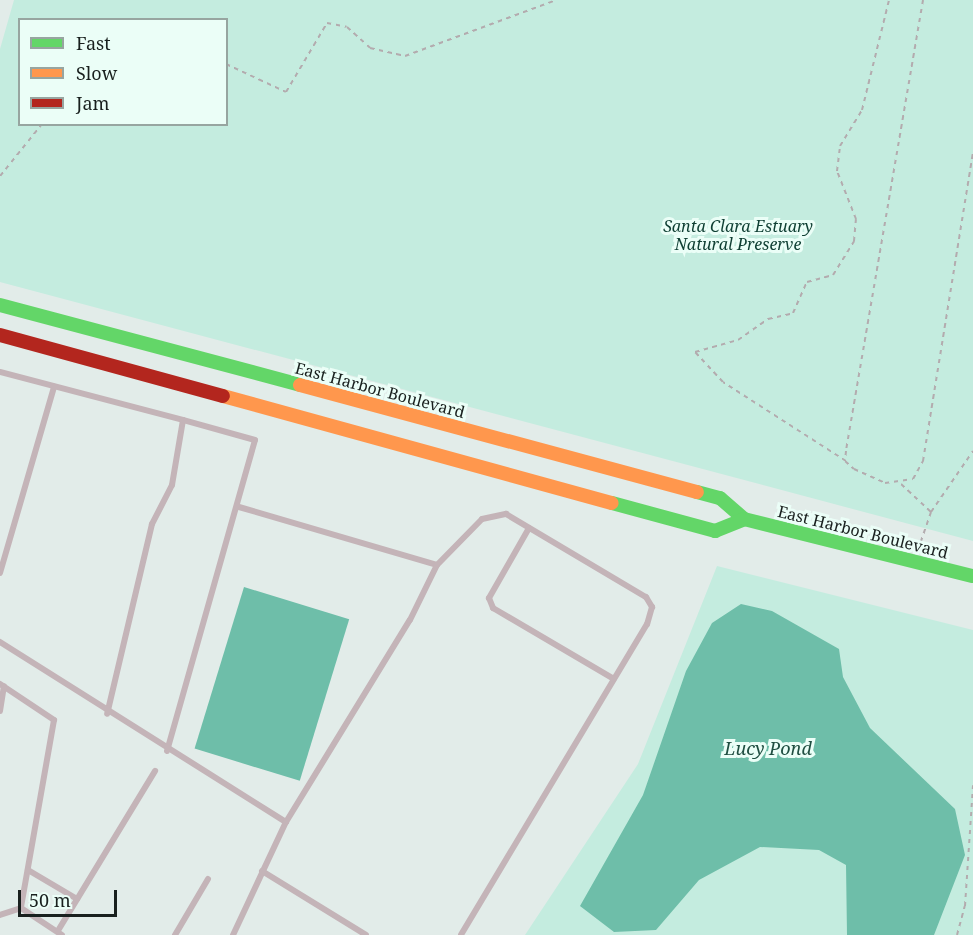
<!DOCTYPE html>
<html>
<head>
<meta charset="utf-8">
<style>
	body { margin:0 }
	#map { position:relative; width:973px; height:935px; overflow:hidden; background:#e2ece9; font-family:"Noto Serif",serif }
	div>[style] { position:absolute }
	.green>* { inset:0; background:#c4ecdf }
	.water>* { inset:0; background:#6ebea9; transform-origin:0 0 }
	.path>* { height:2px; margin-top:-1px; transform-origin:0; background:repeating-linear-gradient(90deg,#b3abae 0 4.5px,transparent 0 9px) }
	.lane>* { height:6px; margin:-3px; padding:0 3px; transform-origin:3px; border-radius:3px; background:#c4b4b8 }
	.fast>* { height:14px; margin:-7px; padding:0 7px; transform-origin:7px; border-radius:7px; background:#63d668 }
	.slow>* { height:14px; margin:-7px; padding:0 7px; transform-origin:7px; border-radius:7px; background:#ff974d }
	.jam>* { height:14px; margin:-7px; padding:0 7px; transform-origin:7px; border-radius:7px; background:#b3261e }
	span { translate:-50% -50%; white-space:nowrap; text-align:center; line-height:1.15; -webkit-text-stroke:6px #ebfef7; paint-order:stroke }
	.park-label { font-size:16px; color:#0f3f33; font-style:italic }
	.street-label { font-size:16px; color:#19201e }
	.water-label { font-size:18px; color:#1f4e41; font-style:italic }
	.legend { position:absolute; left:18px; top:18px; width:210px; height:108px; box-sizing:border-box; background:#ebfef7; border:2px solid #97a5a0; margin:0; padding:8px 10px; list-style:none; font-size:18px; color:#19201e }
	.legend li { display:flex; align-items:center; gap:12px; height:30px }
	.legend b { width:30px; border:2px solid #97a5a0 }
	.scale { position:absolute; left:18px; top:890px; width:99px; height:27px; box-sizing:border-box; border:3px solid #19201e; border-top:0; padding-left:8px; font-size:18px; line-height:21px; white-space:nowrap; color:#19201e; -webkit-text-stroke:4px #ebfef7; paint-order:stroke }
</style>
</head>
<body>
<div id="map">
	<div class="green">
		<div style="clip-path:polygon(evenodd,14px 0,973px 0,973px 541px,0 282px,0 49px,14px 0,20px 20px,226px 20px,226px 124px,20px 124px,20px 20px)"></div>
		<div style="clip-path:polygon(717px 566px,973px 630px,973px 935px,525px 935px,638px 764px)"></div>
	</div>
	<div class="water">
		<div style="left:244px;top:587px;width:110px;height:169px;rotate:17deg"></div>
		<div style="clip-path:polygon(741px 604px,772px 611px,839px 649px,843px 677px,870px 728px,955px 809px,965px 855px,934px 935px,847px 935px,846px 865px,819px 850px,760px 847px,699px 880px,656px 930px,614px 932px,580px 906px,643px 795px,686px 671px,712px 623px)"></div>
	</div>
	<div class="path">
		<div style="left:923px;top:0;width:458px;rotate:99.7deg"></div>
		<div style="left:846px;top:451px;width:10px;rotate:96deg"></div>
		<div style="left:845px;top:461px;width:12px;rotate:42deg"></div>
		<div style="left:854px;top:469px;width:34px;rotate:24deg"></div>
		<div style="left:885px;top:483px;width:28px;rotate:-8deg"></div>
		<div style="left:913px;top:479px;width:21px;rotate:-61deg"></div>
		<div style="left:923px;top:461px;width:313px;rotate:-80.8deg"></div>
		<div style="left:226px;top:64px;width:66px;rotate:25deg"></div>
		<div style="left:286px;top:92px;width:80px;rotate:-59.3deg"></div>
		<div style="left:327px;top:23px;width:20px;rotate:11deg"></div>
		<div style="left:347px;top:27px;width:31px;rotate:42deg"></div>
		<div style="left:370px;top:48px;width:36px;rotate:13deg"></div>
		<div style="left:405px;top:56px;width:161px;rotate:-20.3deg"></div>
		<div style="left:0;top:176px;width:67px;rotate:-51.1deg"></div>
		<div style="left:846px;top:461px;width:146px;rotate:-147.3deg"></div>
		<div style="left:723px;top:382px;width:41px;rotate:-133deg"></div>
		<div style="left:695px;top:352px;width:45px;rotate:-15.6deg"></div>
		<div style="left:738px;top:340px;width:37px;rotate:-35deg"></div>
		<div style="left:768px;top:319px;width:26px;rotate:-13deg"></div>
		<div style="left:793px;top:313px;width:34px;rotate:-66deg"></div>
		<div style="left:807px;top:282px;width:27px;rotate:-15deg"></div>
		<div style="left:833px;top:275px;width:40px;rotate:-58deg"></div>
		<div style="left:854px;top:241px;width:22px;rotate:-85deg"></div>
		<div style="left:856px;top:219px;width:52px;rotate:-111.6deg"></div>
		<div style="left:837px;top:171px;width:25px;rotate:-83deg"></div>
		<div style="left:840px;top:146px;width:42px;rotate:-58.6deg"></div>
		<div style="left:862px;top:110px;width:113px;rotate:-76.2deg"></div>
		<div style="left:901px;top:484px;width:41px;rotate:43deg"></div>
		<div style="left:931px;top:512px;width:39px;rotate:109deg"></div>
		<div style="left:931px;top:512px;width:74px;rotate:-55.5deg"></div>
		<div style="left:957px;top:935px;width:30px;rotate:-75deg"></div>
		<div style="left:965px;top:906px;width:121px;rotate:-86.2deg"></div>
	</div>
	<div class="lane">
		<div style="left:0;top:372px;width:189px;rotate:14.7deg"></div>
		<div style="left:183px;top:420px;width:66px;rotate:99.6deg"></div>
		<div style="left:172px;top:485px;width:44px;rotate:117.1deg"></div>
		<div style="left:152px;top:524px;width:195px;rotate:103.3deg"></div>
		<div style="left:239px;top:507px;width:206px;rotate:16.3deg"></div>
		<div style="left:437px;top:565px;width:64px;rotate:-45.6deg"></div>
		<div style="left:482px;top:519px;width:25px;rotate:-12deg"></div>
		<div style="left:506px;top:514px;width:163px;rotate:30.7deg"></div>
		<div style="left:646px;top:597px;width:12px;rotate:59deg"></div>
		<div style="left:652px;top:607px;width:18px;rotate:106deg"></div>
		<div style="left:647px;top:624px;width:362px;rotate:120.9deg"></div>
		<div style="left:529px;top:528px;width:81px;rotate:119.7deg"></div>
		<div style="left:489px;top:598px;width:11px;rotate:68deg"></div>
		<div style="left:493px;top:608px;width:140px;rotate:30.4deg"></div>
		<div style="left:0;top:573px;width:194px;rotate:-73.8deg"></div>
		<div style="left:0;top:642px;width:338px;rotate:32.2deg"></div>
		<div style="left:0;top:684px;width:65px;rotate:33.7deg"></div>
		<div style="left:54px;top:720px;width:191px;rotate:100deg"></div>
		<div style="left:0;top:711px;width:25px;rotate:-81deg"></div>
		<div style="left:167px;top:751px;width:323px;rotate:-74.2deg"></div>
		<div style="left:255px;top:440px;width:75px;rotate:-164.5deg"></div>
		<div style="left:28px;top:870px;width:57px;rotate:30.6deg"></div>
		<div style="left:262px;top:871px;width:122px;rotate:31.6deg"></div>
		<div style="left:0;top:915px;width:22px;rotate:-18deg"></div>
		<div style="left:21px;top:908px;width:49px;rotate:33.4deg"></div>
		<div style="left:59px;top:929px;width:185px;rotate:-58.7deg"></div>
		<div style="left:175px;top:935px;width:65px;rotate:-59.5deg"></div>
		<div style="left:233px;top:935px;width:125px;rotate:-64.9deg"></div>
		<div style="left:286px;top:822px;width:237px;rotate:-58.5deg"></div>
		<div style="left:410px;top:620px;width:61px;rotate:-63.9deg"></div>
	</div>
	<div class="fast">
		<div style="left:0;top:305px;width:310px;rotate:14.9deg"></div>
		<div style="left:697px;top:492px;width:24px;rotate:15deg"></div>
		<div style="left:720px;top:498px;width:32px;rotate:41deg"></div>
		<div style="left:744px;top:519px;width:236px;rotate:14deg"></div>
		<div style="left:612px;top:503px;width:107px;rotate:15.2deg"></div>
		<div style="left:715px;top:531px;width:31px;rotate:-22deg"></div>
	</div>
	<div class="slow">
		<div style="left:300px;top:385px;width:411px;rotate:15.1deg"></div>
		<div style="left:223px;top:396px;width:403px;rotate:15.4deg"></div>
	</div>
	<div class="jam">
		<div style="left:0;top:335px;width:231px;rotate:15.3deg"></div>
	</div>
	<div class="park-label">
		<span style="left:738px;top:235px">Santa Clara Estuary<br>Natural Preserve</span>
	</div>
	<div class="street-label">
		<span style="left:380px;top:390px;rotate:15deg">East Harbor Boulevard</span>
		<span style="left:863px;top:532px;rotate:14deg">East Harbor Boulevard</span>
	</div>
	<div class="water-label">
		<span style="left:768px;top:748px">Lucy Pond</span>
	</div>
	<ul class="legend">
	<li><b style="height:8px;background:#63d668"></b>Fast</li>
	<li><b style="height:8px;background:#ff974d"></b>Slow</li>
	<li><b style="height:8px;background:#b3261e"></b>Jam</li>
	</ul>
	<div class="scale">50 m</div>
</div>
</body>
</html>
